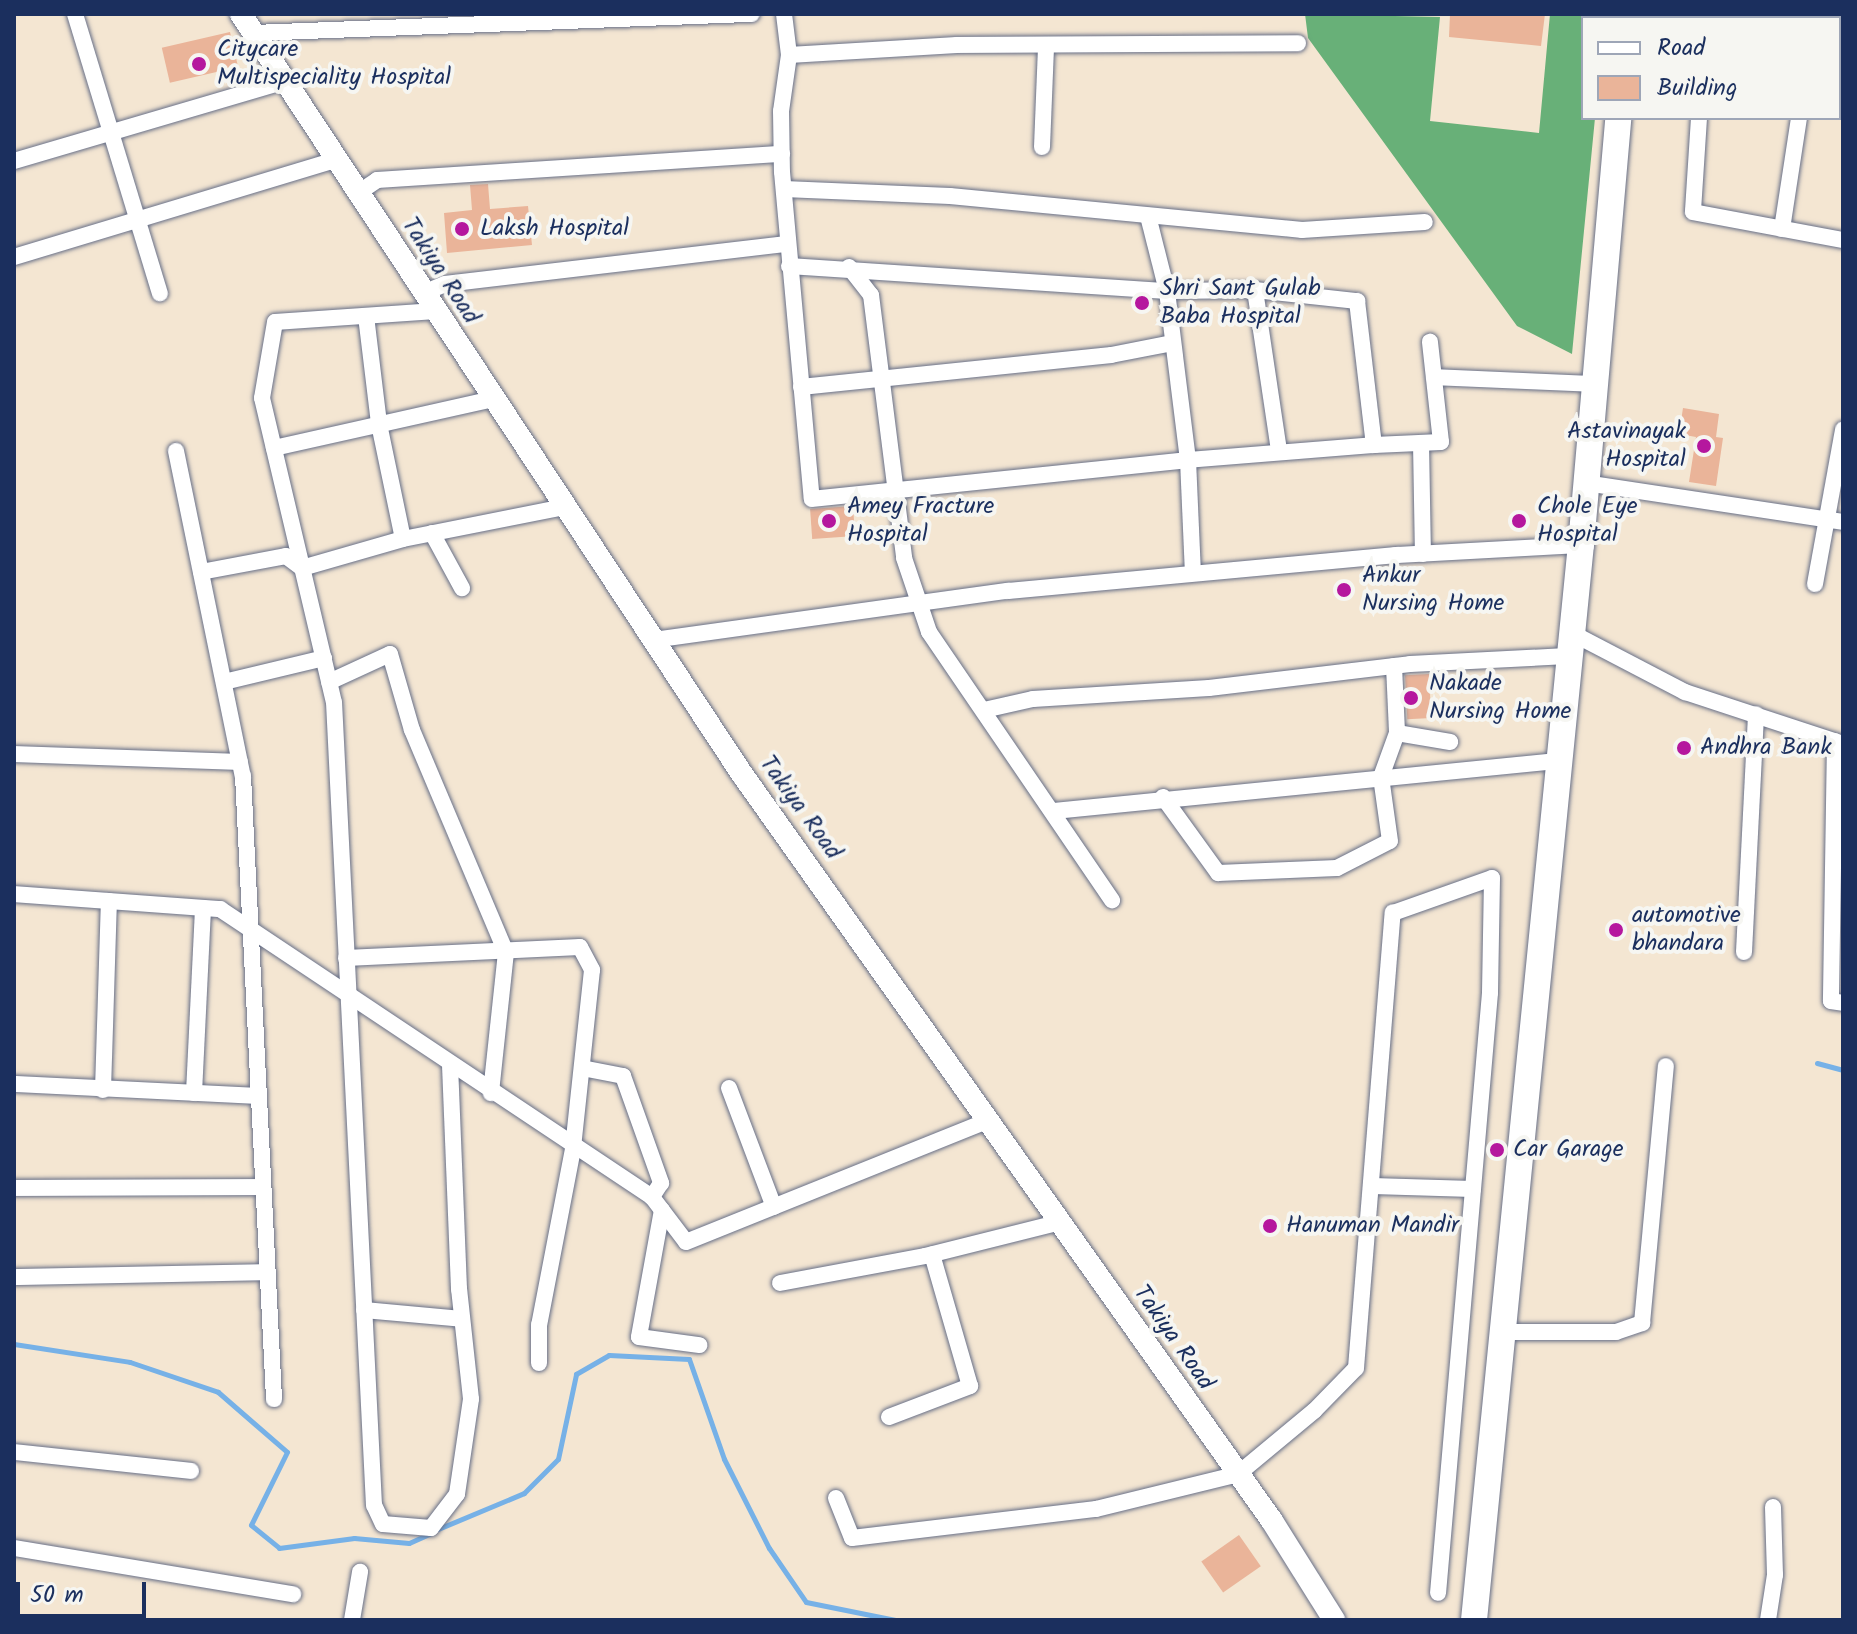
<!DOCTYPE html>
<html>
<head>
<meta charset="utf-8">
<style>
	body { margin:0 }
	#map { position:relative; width:1857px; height:1634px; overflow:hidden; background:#f4e6d2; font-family:Kalam,sans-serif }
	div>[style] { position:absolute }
	.forest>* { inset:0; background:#68b078 }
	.stream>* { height:5px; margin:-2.5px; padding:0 2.5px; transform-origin:2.5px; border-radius:2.5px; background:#76b1e7 }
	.building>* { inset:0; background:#eab499; transform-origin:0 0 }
	.roads { filter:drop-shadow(0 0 2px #676f87) drop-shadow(0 0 2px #676f87) }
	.minor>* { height:16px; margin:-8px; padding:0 8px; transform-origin:8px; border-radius:8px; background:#fff }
	.secondary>* { height:22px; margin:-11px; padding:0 11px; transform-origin:11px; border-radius:11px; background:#fff }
	.trunk>* { height:26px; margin:-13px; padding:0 13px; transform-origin:13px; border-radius:13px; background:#fff }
	.dots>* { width:22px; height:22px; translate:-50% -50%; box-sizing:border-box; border:4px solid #f6f6f2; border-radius:50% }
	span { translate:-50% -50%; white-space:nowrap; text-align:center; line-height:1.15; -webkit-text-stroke:8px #f6f6f2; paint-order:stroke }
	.poi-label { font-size:24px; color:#1b2f5e }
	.left { translate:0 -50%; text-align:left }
	.right { translate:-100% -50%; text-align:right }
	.street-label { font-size:24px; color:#1b2f5e }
	.frame { position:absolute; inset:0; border:16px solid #1b2f5e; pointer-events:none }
	.legend { position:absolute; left:1581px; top:16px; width:260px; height:104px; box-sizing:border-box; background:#f6f6f2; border:2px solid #9ea6b7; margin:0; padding:10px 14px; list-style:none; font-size:24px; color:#1b2f5e }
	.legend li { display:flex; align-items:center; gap:16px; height:40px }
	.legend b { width:40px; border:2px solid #9ea6b7 }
	.scale { position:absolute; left:16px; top:1582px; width:130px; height:36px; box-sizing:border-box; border:4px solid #1b2f5e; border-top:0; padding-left:10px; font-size:24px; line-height:28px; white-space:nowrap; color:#1b2f5e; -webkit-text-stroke:6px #f6f6f2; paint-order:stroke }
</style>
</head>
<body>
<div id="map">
	<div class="forest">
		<div style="clip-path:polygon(1305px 14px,1440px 17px,1430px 121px,1539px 133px,1550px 14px,1605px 14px,1583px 18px,1583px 118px,1595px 118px,1572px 354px,1517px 326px,1308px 38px)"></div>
	</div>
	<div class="stream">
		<div style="left:1817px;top:1063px;width:27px;rotate:15deg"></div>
		<div style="left:14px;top:1344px;width:117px;rotate:8.8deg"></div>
		<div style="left:130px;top:1362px;width:93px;rotate:18.8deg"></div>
		<div style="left:218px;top:1392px;width:91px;rotate:41deg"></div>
		<div style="left:287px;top:1452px;width:81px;rotate:116.3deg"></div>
		<div style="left:251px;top:1525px;width:36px;rotate:39deg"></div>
		<div style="left:279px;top:1548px;width:76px;rotate:-7.6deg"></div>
		<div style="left:354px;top:1538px;width:55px;rotate:5.2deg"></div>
		<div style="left:409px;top:1543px;width:22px;rotate:-24deg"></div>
		<div style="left:438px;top:1529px;width:93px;rotate:-22.7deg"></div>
		<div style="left:524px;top:1493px;width:48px;rotate:-45deg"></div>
		<div style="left:558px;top:1459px;width:87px;rotate:-78deg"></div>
		<div style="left:576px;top:1374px;width:38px;rotate:-30deg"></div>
		<div style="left:609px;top:1355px;width:80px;rotate:2.9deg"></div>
		<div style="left:689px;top:1359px;width:106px;rotate:70.7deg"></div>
		<div style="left:724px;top:1459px;width:100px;rotate:63.2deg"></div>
		<div style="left:769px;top:1548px;width:65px;rotate:55.6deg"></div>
		<div style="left:806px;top:1602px;width:91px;rotate:11.4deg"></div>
	</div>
	<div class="building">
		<div style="clip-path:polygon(1450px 14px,1545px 14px,1541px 46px,1449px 37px)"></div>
		<div style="left:230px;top:32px;width:36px;height:70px;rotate:77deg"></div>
		<div style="clip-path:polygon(488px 184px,490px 209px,528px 206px,532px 245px,447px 253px,444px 213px,472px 210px,470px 185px)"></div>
		<div style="clip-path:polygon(1683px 408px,1719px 414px,1716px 437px,1723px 438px,1716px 486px,1689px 482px,1696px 437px,1679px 434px)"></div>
		<div style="left:853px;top:506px;width:30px;height:43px;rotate:86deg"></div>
		<div style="left:1429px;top:674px;width:44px;height:24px;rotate:87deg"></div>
		<div style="left:1239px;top:1535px;width:38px;height:46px;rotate:55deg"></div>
	</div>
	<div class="roads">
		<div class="minor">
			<div style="left:75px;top:14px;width:292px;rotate:73.1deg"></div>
			<div style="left:784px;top:14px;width:41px;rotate:83deg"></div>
			<div style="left:789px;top:55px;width:168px;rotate:-3.4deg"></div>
			<div style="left:957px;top:45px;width:341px;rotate:-0.3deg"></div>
			<div style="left:1706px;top:18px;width:4px;rotate:-90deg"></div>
			<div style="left:253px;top:33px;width:499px;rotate:-2.2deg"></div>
			<div style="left:789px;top:55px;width:57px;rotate:98.1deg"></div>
			<div style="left:781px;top:111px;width:61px;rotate:89.1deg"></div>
			<div style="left:782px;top:172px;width:328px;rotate:84.8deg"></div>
			<div style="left:812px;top:499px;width:378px;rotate:-5.9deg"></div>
			<div style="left:1188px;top:460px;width:170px;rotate:-97.1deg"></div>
			<div style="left:1167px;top:291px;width:88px;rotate:-0.7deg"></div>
			<div style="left:1255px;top:290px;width:103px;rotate:6.2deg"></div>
			<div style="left:1357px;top:301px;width:145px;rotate:83.3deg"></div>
			<div style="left:1374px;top:445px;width:187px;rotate:175.4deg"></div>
			<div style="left:1188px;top:460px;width:113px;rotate:87.5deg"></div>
			<div style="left:1839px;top:75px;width:4px;rotate:14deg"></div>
			<div style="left:1699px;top:118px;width:94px;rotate:93.7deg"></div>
			<div style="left:1693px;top:212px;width:153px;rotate:10.6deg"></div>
			<div style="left:1042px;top:147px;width:99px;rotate:-87.7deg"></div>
			<div style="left:14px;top:161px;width:283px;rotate:-16.4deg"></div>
			<div style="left:784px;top:189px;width:166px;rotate:2.4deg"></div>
			<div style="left:950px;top:196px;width:354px;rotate:5.5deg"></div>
			<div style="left:1302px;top:230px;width:123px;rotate:-3.7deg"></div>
			<div style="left:358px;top:193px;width:23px;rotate:-34deg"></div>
			<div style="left:377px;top:180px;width:406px;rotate:-3.7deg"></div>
			<div style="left:1148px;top:216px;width:77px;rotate:75.8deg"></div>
			<div style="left:1782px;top:229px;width:112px;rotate:-81.3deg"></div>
			<div style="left:14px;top:257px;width:336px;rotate:-16.8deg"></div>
			<div style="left:789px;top:266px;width:379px;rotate:3.8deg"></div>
			<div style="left:849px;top:267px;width:36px;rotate:52deg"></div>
			<div style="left:871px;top:295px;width:265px;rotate:82.8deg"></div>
			<div style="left:904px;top:558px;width:78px;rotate:71.3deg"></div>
			<div style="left:929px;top:632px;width:325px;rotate:55.7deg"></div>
			<div style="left:1255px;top:290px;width:163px;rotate:81.5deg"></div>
			<div style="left:423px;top:293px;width:24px;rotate:-22deg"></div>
			<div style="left:445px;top:284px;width:344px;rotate:-6.7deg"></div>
			<div style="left:435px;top:311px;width:160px;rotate:176.1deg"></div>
			<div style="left:275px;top:322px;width:77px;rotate:99.7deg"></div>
			<div style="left:262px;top:398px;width:312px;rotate:76.7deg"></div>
			<div style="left:334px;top:702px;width:804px;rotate:87.15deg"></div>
			<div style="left:374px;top:1505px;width:21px;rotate:65deg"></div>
			<div style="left:383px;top:1524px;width:48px;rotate:4.8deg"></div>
			<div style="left:431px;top:1528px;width:43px;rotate:-52.6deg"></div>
			<div style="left:457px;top:1494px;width:96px;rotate:-81.6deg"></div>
			<div style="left:471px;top:1399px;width:111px;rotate:-96.2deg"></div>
			<div style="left:459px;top:1289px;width:225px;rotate:-92.3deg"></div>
			<div style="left:366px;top:316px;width:109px;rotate:83.1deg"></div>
			<div style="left:379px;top:424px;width:117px;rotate:78.2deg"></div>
			<div style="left:403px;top:539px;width:165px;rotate:-11.2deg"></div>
			<div style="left:1434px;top:377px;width:161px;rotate:2.5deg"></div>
			<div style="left:801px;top:387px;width:312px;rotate:-5.9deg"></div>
			<div style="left:1111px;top:355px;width:62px;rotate:-11.1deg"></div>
			<div style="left:1421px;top:443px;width:111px;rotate:89deg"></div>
			<div style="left:1374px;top:445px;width:67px;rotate:-2.6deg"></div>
			<div style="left:1441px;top:442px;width:101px;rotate:-96.3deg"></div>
			<div style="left:274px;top:448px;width:224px;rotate:-12.6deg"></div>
			<div style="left:176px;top:451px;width:332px;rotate:78.4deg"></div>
			<div style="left:243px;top:776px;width:624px;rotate:87.15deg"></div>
			<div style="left:1586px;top:483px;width:260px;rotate:8.6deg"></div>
			<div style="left:432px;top:533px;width:63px;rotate:61.4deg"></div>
			<div style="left:201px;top:572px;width:86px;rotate:-10.7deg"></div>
			<div style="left:286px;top:556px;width:20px;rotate:37deg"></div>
			<div style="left:302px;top:568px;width:105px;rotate:-16deg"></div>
			<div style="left:1815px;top:584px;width:157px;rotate:-79.7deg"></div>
			<div style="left:1570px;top:632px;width:130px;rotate:27.6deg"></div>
			<div style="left:1685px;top:692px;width:166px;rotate:18.2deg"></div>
			<div style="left:653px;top:640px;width:358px;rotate:-7.9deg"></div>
			<div style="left:1008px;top:591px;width:390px;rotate:-5.3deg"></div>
			<div style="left:1396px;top:555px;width:185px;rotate:-3.1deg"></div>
			<div style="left:1394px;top:666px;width:67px;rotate:87.4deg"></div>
			<div style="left:224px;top:682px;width:103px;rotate:-13.5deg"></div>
			<div style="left:329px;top:682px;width:67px;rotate:-24.7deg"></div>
			<div style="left:390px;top:654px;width:79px;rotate:73.9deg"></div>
			<div style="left:412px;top:730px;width:241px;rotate:67.1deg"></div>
			<div style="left:506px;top:952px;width:142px;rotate:96.1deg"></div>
			<div style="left:984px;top:710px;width:50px;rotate:-12.7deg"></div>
			<div style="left:1033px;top:699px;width:176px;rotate:-3.6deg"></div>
			<div style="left:1209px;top:688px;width:202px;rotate:-6.8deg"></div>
			<div style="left:1410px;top:664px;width:157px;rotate:-2.9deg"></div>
			<div style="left:1835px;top:741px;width:260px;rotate:90.9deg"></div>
			<div style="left:1831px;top:1001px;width:12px;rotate:9deg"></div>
			<div style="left:14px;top:754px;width:226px;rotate:2deg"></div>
			<div style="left:1163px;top:797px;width:94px;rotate:54.1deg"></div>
			<div style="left:1218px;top:873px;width:119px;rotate:-2.4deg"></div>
			<div style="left:1337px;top:868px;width:59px;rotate:-27deg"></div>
			<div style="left:1390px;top:841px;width:65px;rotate:-98deg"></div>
			<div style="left:1381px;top:777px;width:47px;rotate:-70deg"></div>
			<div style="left:1397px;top:733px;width:54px;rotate:9.6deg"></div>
			<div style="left:1054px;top:811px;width:506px;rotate:-5.67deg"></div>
			<div style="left:14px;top:894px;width:207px;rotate:4.2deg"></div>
			<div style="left:220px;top:909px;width:519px;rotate:33.69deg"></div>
			<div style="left:652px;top:1197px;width:56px;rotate:52.9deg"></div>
			<div style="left:686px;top:1242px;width:328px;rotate:-21.9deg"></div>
			<div style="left:1744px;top:952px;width:238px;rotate:-87.1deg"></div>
			<div style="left:346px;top:958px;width:234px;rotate:-2.7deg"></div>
			<div style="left:580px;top:947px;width:26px;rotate:62deg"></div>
			<div style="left:592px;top:970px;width:180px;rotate:96.1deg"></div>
			<div style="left:573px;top:1149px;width:179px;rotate:100.9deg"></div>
			<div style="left:539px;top:1325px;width:38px;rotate:90deg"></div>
			<div style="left:582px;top:1068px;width:42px;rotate:11deg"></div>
			<div style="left:623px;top:1076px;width:114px;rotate:70.4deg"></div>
			<div style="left:661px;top:1183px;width:17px;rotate:123deg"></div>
			<div style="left:14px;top:1084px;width:242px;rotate:2.8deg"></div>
			<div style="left:729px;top:1088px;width:127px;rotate:69.3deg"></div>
			<div style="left:103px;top:1090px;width:189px;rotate:-88.2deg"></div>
			<div style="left:194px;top:1093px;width:185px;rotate:-87.2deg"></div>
			<div style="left:1372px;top:1186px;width:101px;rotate:1.7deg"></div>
			<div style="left:14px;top:1188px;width:247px;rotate:-0.2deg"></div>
			<div style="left:662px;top:1210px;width:129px;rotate:100.3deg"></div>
			<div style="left:639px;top:1337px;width:61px;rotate:7.6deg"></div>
			<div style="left:14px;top:1277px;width:252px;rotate:-1.1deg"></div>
			<div style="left:780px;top:1283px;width:147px;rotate:-10.5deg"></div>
			<div style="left:925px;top:1256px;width:139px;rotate:-14.1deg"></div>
			<div style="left:364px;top:1310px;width:98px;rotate:5.2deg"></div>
			<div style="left:1502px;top:1332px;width:114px"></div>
			<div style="left:1616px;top:1332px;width:28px;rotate:-19deg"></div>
			<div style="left:1642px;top:1323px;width:258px;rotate:-84.7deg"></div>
			<div style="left:889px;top:1417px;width:87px;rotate:-20.9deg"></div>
			<div style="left:970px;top:1386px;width:137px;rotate:-106.1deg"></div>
			<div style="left:14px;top:1452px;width:178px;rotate:6.1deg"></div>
			<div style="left:836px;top:1498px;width:43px;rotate:68.2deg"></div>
			<div style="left:852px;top:1538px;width:246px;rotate:-6.8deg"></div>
			<div style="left:1096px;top:1509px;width:146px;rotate:-13.8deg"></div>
			<div style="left:1238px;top:1474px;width:99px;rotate:-39.7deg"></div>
			<div style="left:1314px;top:1411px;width:60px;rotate:-45.7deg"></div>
			<div style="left:1356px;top:1368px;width:457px;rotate:-85.4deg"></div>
			<div style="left:1393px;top:913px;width:105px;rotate:-19.5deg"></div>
			<div style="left:1492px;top:878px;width:115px;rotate:91deg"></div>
			<div style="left:1490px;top:993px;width:602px;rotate:94.95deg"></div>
			<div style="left:14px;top:1548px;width:283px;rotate:9.4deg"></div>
			<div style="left:352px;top:1620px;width:49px;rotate:-80.5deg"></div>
			<div style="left:1768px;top:1620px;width:46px;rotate:-81.2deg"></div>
			<div style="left:1775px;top:1575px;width:68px;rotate:-91.7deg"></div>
		</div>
		<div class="secondary">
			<div style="left:241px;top:14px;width:910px;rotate:56.61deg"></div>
			<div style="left:742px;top:774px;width:916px;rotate:54.64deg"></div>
			<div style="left:1272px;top:1521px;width:117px;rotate:57.9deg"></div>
		</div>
		<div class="trunk">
			<div style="left:1626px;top:18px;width:4px;rotate:-90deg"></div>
			<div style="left:1474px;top:1620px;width:1080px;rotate:-84.32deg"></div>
			<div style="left:1581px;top:545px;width:429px;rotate:-85deg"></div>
		</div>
	</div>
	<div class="dots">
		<div style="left:199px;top:64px;background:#b5179e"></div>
		<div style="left:462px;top:229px;background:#b5179e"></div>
		<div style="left:1142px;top:303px;background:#b5179e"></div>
		<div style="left:1704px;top:446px;background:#b5179e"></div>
		<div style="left:829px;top:521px;background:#b5179e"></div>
		<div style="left:1519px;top:521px;background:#b5179e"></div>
		<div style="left:1344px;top:590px;background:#b5179e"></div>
		<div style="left:1411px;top:698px;background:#b5179e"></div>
		<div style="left:1684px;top:748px;background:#b5179e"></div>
		<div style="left:1616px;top:930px;background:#b5179e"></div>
		<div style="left:1497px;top:1150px;background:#b5179e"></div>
		<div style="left:1270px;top:1226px;background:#b5179e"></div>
	</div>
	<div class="poi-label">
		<span class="left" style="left:217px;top:64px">Citycare<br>Multispeciality Hospital</span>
		<span class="left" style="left:480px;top:229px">Laksh Hospital</span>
		<span class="left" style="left:1160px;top:303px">Shri Sant Gulab<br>Baba Hospital</span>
		<span class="right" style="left:1686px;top:446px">Astavinayak<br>Hospital</span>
		<span class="left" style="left:847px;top:521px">Amey Fracture<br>Hospital</span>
		<span class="left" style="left:1537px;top:521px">Chole Eye<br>Hospital</span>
		<span class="left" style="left:1362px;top:590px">Ankur<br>Nursing Home</span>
		<span class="left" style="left:1429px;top:698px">Nakade<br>Nursing Home</span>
		<span class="left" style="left:1700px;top:748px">Andhra Bank</span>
		<span class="left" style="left:1632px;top:930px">automotive<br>bhandara</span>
		<span class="left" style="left:1513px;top:1150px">Car Garage</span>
		<span class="left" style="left:1286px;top:1226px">Hanuman Mandir</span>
	</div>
	<div class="street-label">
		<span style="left:440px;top:271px;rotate:57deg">Takiya Road</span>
		<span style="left:800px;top:808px;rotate:54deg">Takiya Road</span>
		<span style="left:1173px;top:1338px;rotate:55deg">Takiya Road</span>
	</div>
	<div class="frame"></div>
	<ul class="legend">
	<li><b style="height:10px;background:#fff"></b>Road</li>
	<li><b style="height:22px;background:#eab499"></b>Building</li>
	</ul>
	<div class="scale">50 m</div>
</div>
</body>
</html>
